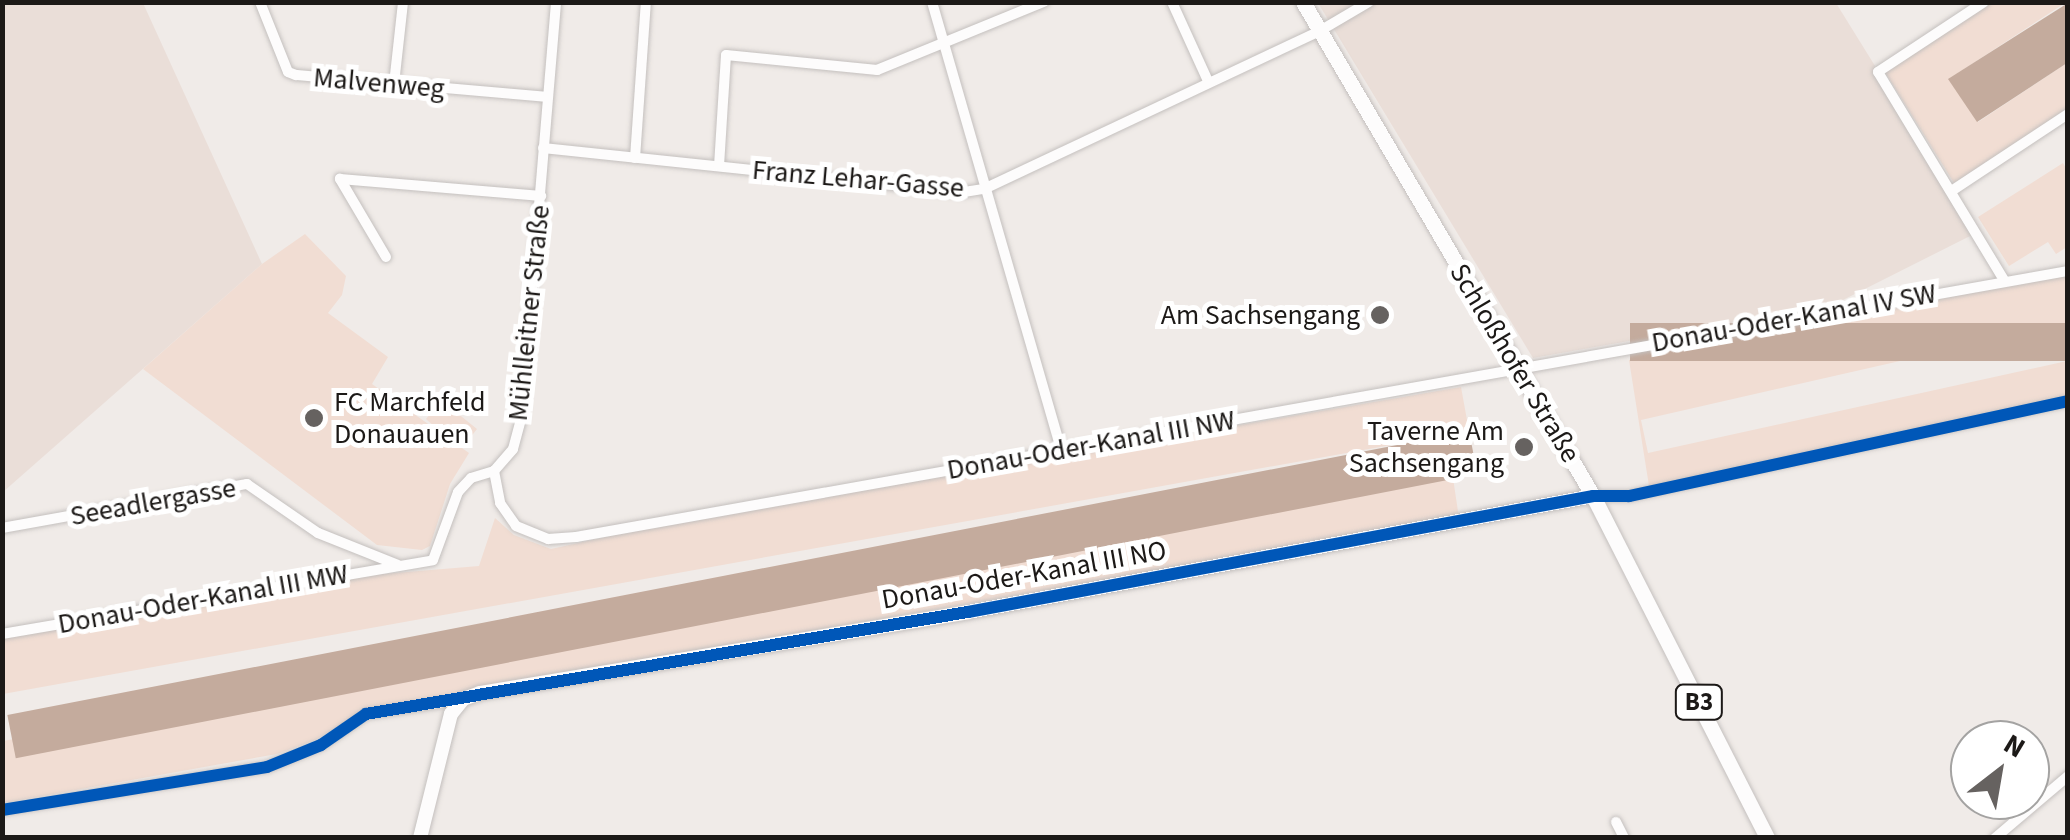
<!DOCTYPE html>
<html>
<head>
<meta charset="utf-8">
<style>
	body { margin:0 }
	#map { position:relative; width:2070px; height:840px; overflow:hidden; background:#f0ebe8; font-family:"Source Sans 3",sans-serif }
	div>[style] { position:absolute }
	.built>* { inset:0; background:#eaded8 }
	.green>* { inset:0; background:#f1ddd3 }
	.water>* { inset:0; background:#c4ab9d; transform-origin:0 0 }
	.roads { filter:drop-shadow(0 0 2px #c4c0be) drop-shadow(0 0 2px #c4c0be) }
	.street>* { height:10px; margin:-5px; padding:0 5px; transform-origin:5px; border-radius:5px; background:#fdfcfc }
	.secondary>* { height:14px; margin:-7px; padding:0 7px; transform-origin:7px; border-radius:7px; background:#fdfcfc }
	.primary>* { height:15px; margin:-7.5px; padding:0 7.5px; transform-origin:7.5px; border-radius:7.5px; background:#fdfcfc }
	.cycleway>* { height:12px; margin:-6px; padding:0 6px; transform-origin:6px; border-radius:6px; background:#0057b8 }
	.dots>* { width:28px; height:28px; translate:-50% -50%; box-sizing:border-box; border:5px solid #fff; border-radius:50% }
	span { translate:-50% -50%; white-space:nowrap; text-align:center; line-height:1.15; -webkit-text-stroke:10px #fff; paint-order:stroke }
	.shield-label span { padding:2px 8px; background:#fff; border:2px solid; border-radius:8px; -webkit-text-stroke-width:0 }
	.shield-label { font-size:25px; color:#1c1917; font-weight:700 }
	.street-label { font-size:28px; color:#1c1917 }
	.poi-label { font-size:28px; color:#1c1917 }
	.right { translate:-100% -50%; text-align:right }
	.left { translate:0 -50%; text-align:left }
	.frame { position:absolute; inset:0; border:5px solid #1c1917; pointer-events:none }
	.north { position:absolute; left:1950px; top:720px; width:100px; height:100px; box-sizing:border-box; background:#fff; border:2px solid #a4a3a2; border-radius:50%; rotate:31deg; font-size:28px; font-weight:700; line-height:40px; text-align:center; color:#1c1917 }
	.north::after { content:''; display:block; margin:auto; width:35px; height:45px; background:#666260; clip-path:polygon(50% 0,100% 100%,50% 72%,0 100%) }
</style>
</head>
<body>
<div id="map">
	<div class="built">
		<div style="clip-path:polygon(3px 3px,143px 3px,262px 264px,3px 492px)"></div>
		<div style="clip-path:polygon(1318px 3px,1836px 3px,1978px 232px,1833px 305px,1533px 358px)"></div>
	</div>
	<div class="green">
		<div style="clip-path:polygon(1992px 3px,2065px 3px,1949px 79px,1978px 122px,2067px 63px,2067px 111px,1954px 183px,1885px 72px)"></div>
		<div style="clip-path:polygon(2063px 163px,2067px 170px,2067px 247px,2056px 254px,2048px 242px,2009px 266px,1978px 217px)"></div>
		<div style="clip-path:polygon(305px 234px,346px 276px,342px 295px,328px 313px,388px 357px,372px 384px,445px 436px,426px 419px,441px 400px,477px 429px,462px 448px,469px 453px,450px 484px,430px 546px,422px 550px,377px 545px,143px 369px,262px 264px)"></div>
		<div style="clip-path:polygon(2067px 274px,2067px 323px,1641px 420px,1648px 453px,2067px 361px,2067px 396px,1649px 486px,1629px 360px)"></div>
		<div style="clip-path:polygon(1461px 387px,1469px 431px,3px 694px,3px 638px,347px 577px,479px 566px,495px 518px,514px 535px,551px 549px,664px 524px)"></div>
		<div style="clip-path:polygon(1453px 478px,1459px 518px,448px 694px,361px 713px,315px 740px,277px 754px,3px 803px,3px 741px)"></div>
	</div>
	<div class="water">
		<div style="clip-path:polygon(2068px 3px,2067px 63px,1977px 122px,1948px 79px)"></div>
		<div style="left:2067px;top:323px;width:38px;height:437px;rotate:90deg"></div>
		<div style="left:1469px;top:431px;width:44px;height:1489px;rotate:79deg"></div>
	</div>
	<div class="roads">
		<div class="street">
			<div style="left:260px;top:2px;width:75px;rotate:68.2deg"></div>
			<div style="left:288px;top:72px;width:9px;rotate:21deg"></div>
			<div style="left:296px;top:75px;width:251px;rotate:5deg"></div>
			<div style="left:932px;top:2px;width:465px;rotate:73.9deg"></div>
			<div style="left:1172px;top:2px;width:87px;rotate:65.5deg"></div>
			<div style="left:1984px;top:2px;width:127px;rotate:146.6deg"></div>
			<div style="left:1878px;top:72px;width:243px;rotate:58.8deg"></div>
			<div style="left:394px;top:84px;width:82px;rotate:-83.7deg"></div>
			<div style="left:543px;top:148px;width:423px;rotate:6deg"></div>
			<div style="left:964px;top:192px;width:20px;rotate:-9deg"></div>
			<div style="left:984px;top:189px;width:369px;rotate:-25.2deg"></div>
			<div style="left:1318px;top:32px;width:59px;rotate:-30.5deg"></div>
			<div style="left:635px;top:158px;width:156px;rotate:-86deg"></div>
			<div style="left:719px;top:166px;width:111px;rotate:-86.4deg"></div>
			<div style="left:726px;top:55px;width:152px;rotate:5.7deg"></div>
			<div style="left:877px;top:70px;width:180px;rotate:-22.2deg"></div>
			<div style="left:1953px;top:190px;width:138px;rotate:-33.5deg"></div>
			<div style="left:386px;top:257px;width:91px;rotate:-120.5deg"></div>
			<div style="left:340px;top:179px;width:202px;rotate:4.8deg"></div>
			<div style="left:494px;top:471px;width:33px;rotate:79deg"></div>
			<div style="left:500px;top:503px;width:28px;rotate:55deg"></div>
			<div style="left:516px;top:526px;width:35px;rotate:22deg"></div>
			<div style="left:548px;top:539px;width:28px;rotate:-4deg"></div>
			<div style="left:576px;top:537px;width:1516px;rotate:-10.11deg"></div>
			<div style="left:1593px;top:496px;width:36px"></div>
			<div style="left:1629px;top:496px;width:449px;rotate:-12.2deg"></div>
			<div style="left:2px;top:528px;width:249px;rotate:-10.2deg"></div>
			<div style="left:247px;top:484px;width:86px;rotate:34.6deg"></div>
			<div style="left:318px;top:533px;width:86px;rotate:21.8deg"></div>
			<div style="left:2px;top:634px;width:437px;rotate:-9.7deg"></div>
			<div style="left:433px;top:560px;width:72px;rotate:-69.8deg"></div>
			<div style="left:458px;top:492px;width:19px;rotate:-47deg"></div>
			<div style="left:471px;top:478px;width:24px;rotate:-17deg"></div>
			<div style="left:494px;top:471px;width:29px;rotate:-49deg"></div>
			<div style="left:513px;top:449px;width:30px;rotate:-75deg"></div>
			<div style="left:521px;top:420px;width:419px;rotate:-85.2deg"></div>
			<div style="left:2px;top:810px;width:268px;rotate:-9.2deg"></div>
			<div style="left:267px;top:767px;width:58px;rotate:-22.2deg"></div>
			<div style="left:321px;top:745px;width:55px;rotate:-34.6deg"></div>
			<div style="left:366px;top:714px;width:98px;rotate:-8.8deg"></div>
			<div style="left:1616px;top:822px;width:18px;rotate:63deg"></div>
			<div style="left:1995px;top:838px;width:96px;rotate:-40.3deg"></div>
		</div>
		<div class="secondary">
			<div style="left:420px;top:838px;width:128px;rotate:-76deg"></div>
			<div style="left:451px;top:714px;width:19px;rotate:-51deg"></div>
			<div style="left:463px;top:699px;width:18px;rotate:-19deg"></div>
			<div style="left:480px;top:693px;width:495px;rotate:-9.4deg"></div>
			<div style="left:968px;top:612px;width:636px;rotate:-10.51deg"></div>
		</div>
		<div class="primary">
			<div style="left:1303px;top:2px;width:573px;rotate:59.59deg"></div>
			<div style="left:1593px;top:496px;width:384px;rotate:63deg"></div>
		</div>
	</div>
	<div class="cycleway">
		<div style="left:2px;top:810px;width:268px;rotate:-9.2deg"></div>
		<div style="left:267px;top:767px;width:58px;rotate:-22.2deg"></div>
		<div style="left:321px;top:745px;width:55px;rotate:-34.6deg"></div>
		<div style="left:366px;top:714px;width:611px;rotate:-9.62deg"></div>
		<div style="left:968px;top:612px;width:636px;rotate:-10.51deg"></div>
		<div style="left:1593px;top:496px;width:36px"></div>
		<div style="left:1629px;top:496px;width:449px;rotate:-12.2deg"></div>
	</div>
	<div class="dots">
		<div style="left:1380px;top:315px;background:#666260"></div>
		<div style="left:314px;top:418px;background:#666260"></div>
		<div style="left:1524px;top:447px;background:#666260"></div>
	</div>
	<div class="shield-label">
		<span style="left:1699px;top:702px">B3</span>
	</div>
	<div class="street-label">
		<span style="left:379px;top:83px;rotate:5deg">Malvenweg</span>
		<span style="left:858px;top:179px;rotate:5deg">Franz Lehar-Gasse</span>
		<span style="left:529px;top:313px;rotate:-84deg">Mühlleitner Straße</span>
		<span style="left:1794px;top:318px;rotate:-10deg">Donau-Oder-Kanal IV SW</span>
		<span style="left:1515px;top:363px;rotate:59deg">Schloßhofer Straße</span>
		<span style="left:1091px;top:445px;rotate:-10deg">Donau-Oder-Kanal III NW</span>
		<span style="left:153px;top:502px;rotate:-10deg">Seeadlergasse</span>
		<span style="left:1024px;top:575px;rotate:-10deg">Donau-Oder-Kanal III NO</span>
		<span style="left:203px;top:599px;rotate:-10deg">Donau-Oder-Kanal III MW</span>
	</div>
	<div class="poi-label">
		<span class="right" style="left:1360px;top:315px">Am Sachsengang</span>
		<span class="left" style="left:334px;top:418px">FC Marchfeld<br>Donauauen</span>
		<span class="right" style="left:1504px;top:447px">Taverne Am<br>Sachsengang</span>
	</div>
	<div class="frame"></div>
	<div class="north">N</div>
</div>
</body>
</html>
